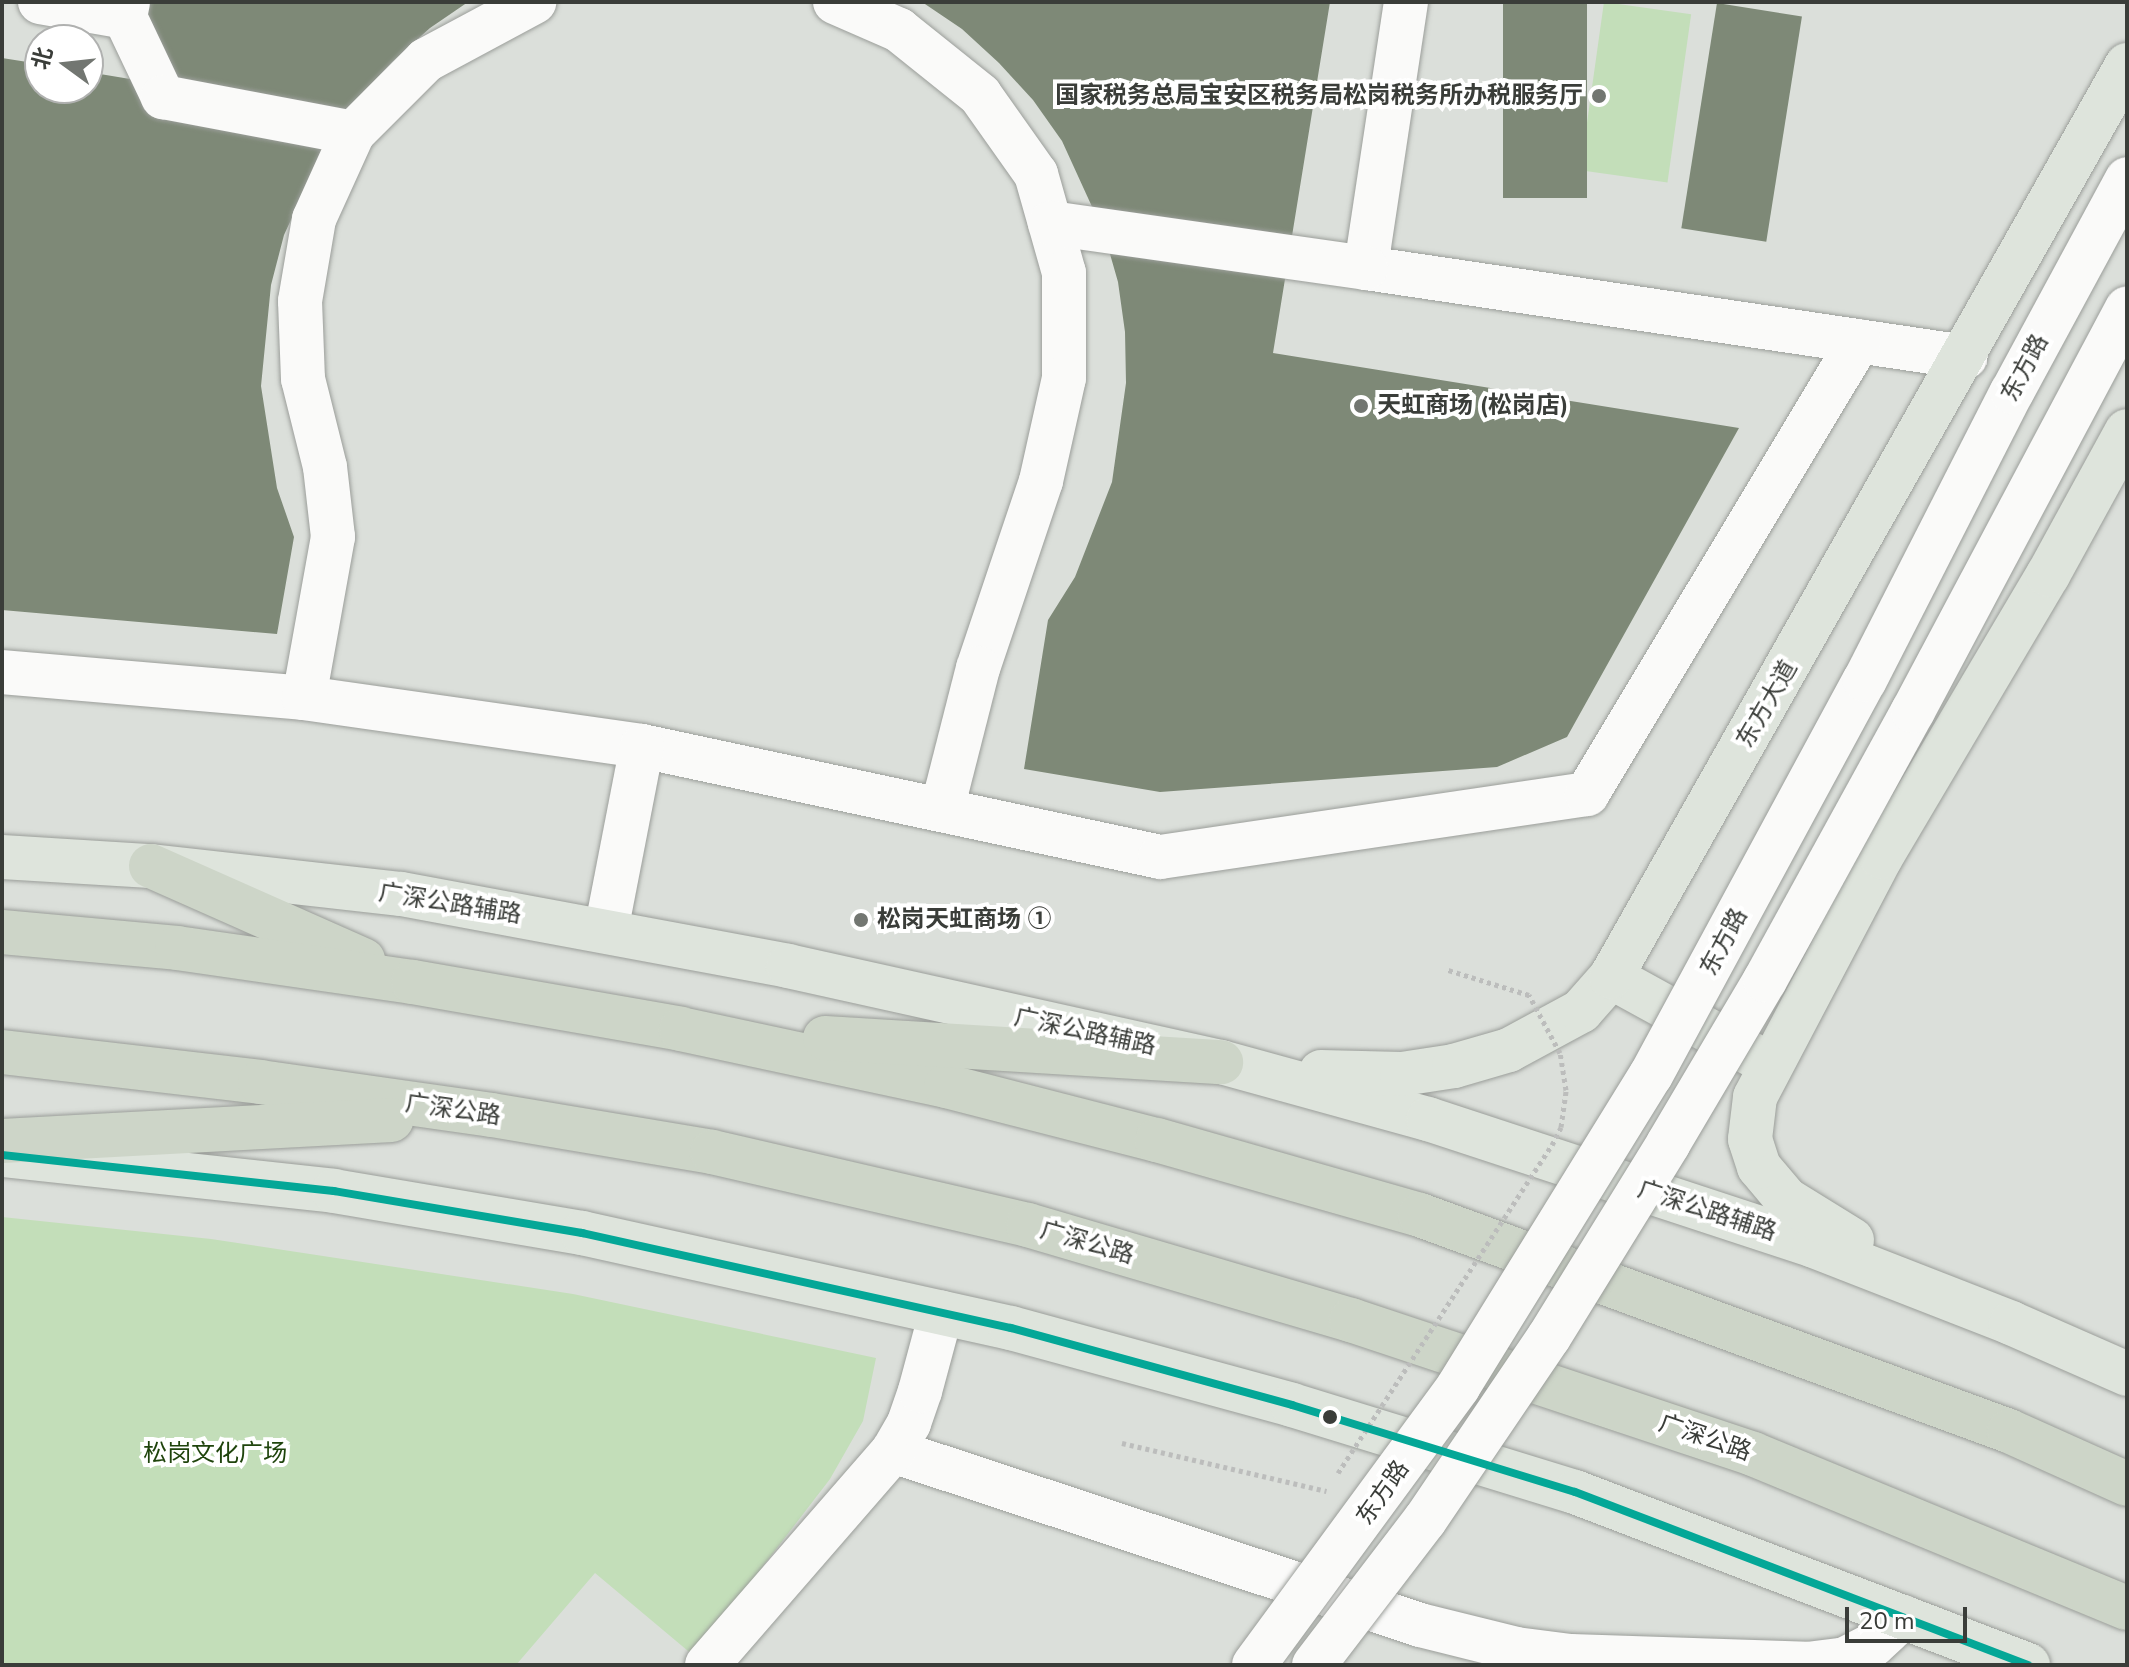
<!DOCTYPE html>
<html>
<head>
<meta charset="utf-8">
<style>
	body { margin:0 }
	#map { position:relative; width:2129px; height:1667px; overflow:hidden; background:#dbdfda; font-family:"Nunito Sans","Noto Sans SC",sans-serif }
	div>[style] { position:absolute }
	.green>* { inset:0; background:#c3deb9; transform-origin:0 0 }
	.building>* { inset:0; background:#7e8977; transform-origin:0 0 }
	.roads { filter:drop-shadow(0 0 2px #9b9e9a) drop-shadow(0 0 2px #9b9e9a) }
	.minor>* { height:44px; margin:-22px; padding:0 22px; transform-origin:22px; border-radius:22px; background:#fafaf9 }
	.major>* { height:44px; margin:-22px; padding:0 22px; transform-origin:22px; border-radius:22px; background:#dee4dc }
	.highway>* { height:44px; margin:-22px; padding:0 22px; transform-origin:22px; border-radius:22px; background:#cdd5c8 }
	.path-bridge>* { height:5px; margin-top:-2.5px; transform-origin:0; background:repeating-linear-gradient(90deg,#bcbdbc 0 4px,transparent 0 8px) }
	.bridges { filter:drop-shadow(0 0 2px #9b9e9a) drop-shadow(0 0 2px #9b9e9a) }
	.minor-bridge>* { height:44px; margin:-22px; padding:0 22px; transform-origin:22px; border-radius:22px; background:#fafaf9 }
	.bus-1>* { height:8px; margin:-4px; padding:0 4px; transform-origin:4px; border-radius:4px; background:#04a797 }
	.dots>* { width:22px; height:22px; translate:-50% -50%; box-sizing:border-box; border:4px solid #fff; border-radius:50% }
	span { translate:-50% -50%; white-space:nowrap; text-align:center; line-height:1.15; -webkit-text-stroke:8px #fff; paint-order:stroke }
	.poi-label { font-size:24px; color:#3a3d39; font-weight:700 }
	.right { translate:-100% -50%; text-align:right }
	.left { translate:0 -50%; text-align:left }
	.street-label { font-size:24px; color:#3a3d39 }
	.park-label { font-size:24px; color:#1f440c }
	.frame { position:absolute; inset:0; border:4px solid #3a3d39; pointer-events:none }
	.north { position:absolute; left:24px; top:24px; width:80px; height:80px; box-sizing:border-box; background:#fff; border:2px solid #b0b1b0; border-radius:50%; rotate:285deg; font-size:22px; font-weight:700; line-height:32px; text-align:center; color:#3a3d39 }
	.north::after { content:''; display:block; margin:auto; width:28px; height:36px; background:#727671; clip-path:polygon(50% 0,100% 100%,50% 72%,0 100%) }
	.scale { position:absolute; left:1845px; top:1607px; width:122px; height:36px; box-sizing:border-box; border:4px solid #3a3d39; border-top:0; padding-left:10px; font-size:24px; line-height:28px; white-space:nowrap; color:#3a3d39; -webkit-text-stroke:6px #fff; paint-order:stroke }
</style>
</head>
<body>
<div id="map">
	<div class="green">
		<div style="left:1604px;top:2px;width:88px;height:170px;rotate:8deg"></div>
		<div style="clip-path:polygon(2px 1217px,211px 1239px,573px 1294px,876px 1358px,863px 1421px,830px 1479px,694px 1656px,595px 1573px,516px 1665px,2px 1665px)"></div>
	</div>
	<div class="building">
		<div style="clip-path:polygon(142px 2px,468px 2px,430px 28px,392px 62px,357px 99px,327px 142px,284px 235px,271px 285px,261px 386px,277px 488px,294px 537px,277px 634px,2px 610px,2px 58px,40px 64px,40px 88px,88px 88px,88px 72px,130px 79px)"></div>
		<div style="clip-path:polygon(922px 2px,1330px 2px,1273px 353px,1739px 428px,1567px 737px,1497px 767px,1160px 792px,1024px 769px,1048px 620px,1075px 577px,1112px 482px,1126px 383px,1125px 332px,1118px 282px,1104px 233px,1062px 141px,1033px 100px,999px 63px,962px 29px)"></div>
		<div style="left:1503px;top:2px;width:84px;height:196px"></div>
		<div style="left:1717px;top:3px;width:86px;height:228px;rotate:9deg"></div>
	</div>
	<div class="roads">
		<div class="minor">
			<div style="left:40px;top:2px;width:86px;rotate:10deg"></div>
			<div style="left:128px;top:2px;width:15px;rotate:101deg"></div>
			<div style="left:125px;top:17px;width:89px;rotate:64.6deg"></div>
			<div style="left:163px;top:97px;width:193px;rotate:10.7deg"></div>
			<div style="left:835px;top:2px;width:70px;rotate:23.6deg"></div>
			<div style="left:899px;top:30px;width:104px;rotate:38.7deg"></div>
			<div style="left:980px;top:95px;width:97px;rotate:54.7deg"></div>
			<div style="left:1036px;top:174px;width:103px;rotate:74.2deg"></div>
			<div style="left:1064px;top:273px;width:105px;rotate:90deg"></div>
			<div style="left:1064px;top:378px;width:106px;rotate:102.6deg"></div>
			<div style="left:1041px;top:481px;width:197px;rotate:108.6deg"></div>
			<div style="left:978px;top:668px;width:146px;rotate:104.3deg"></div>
			<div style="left:1406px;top:2px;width:269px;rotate:98.6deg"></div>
			<div style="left:1366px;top:268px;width:606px;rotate:8.45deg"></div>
			<div style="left:1050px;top:223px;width:319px;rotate:8.1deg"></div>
			<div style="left:2px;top:672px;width:303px;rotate:4.9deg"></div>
			<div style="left:304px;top:698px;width:341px;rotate:8.1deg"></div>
			<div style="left:642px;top:746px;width:530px;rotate:12.09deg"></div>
			<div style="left:1160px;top:857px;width:432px;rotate:-8.4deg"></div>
			<div style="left:1587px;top:794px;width:528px;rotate:-59.02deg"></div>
			<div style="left:304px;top:698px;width:164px;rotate:-79.8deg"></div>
			<div style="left:333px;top:537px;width:70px;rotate:-96.5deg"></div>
			<div style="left:325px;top:467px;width:91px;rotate:-104deg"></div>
			<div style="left:303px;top:379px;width:78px;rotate:-92.2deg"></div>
			<div style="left:300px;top:301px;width:83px;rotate:-80.3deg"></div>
			<div style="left:314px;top:219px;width:94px;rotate:-65.6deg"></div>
			<div style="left:353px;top:133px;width:103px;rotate:-45deg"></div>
			<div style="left:426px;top:60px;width:123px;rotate:-28.2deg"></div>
			<div style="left:606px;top:931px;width:188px;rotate:-79deg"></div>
			<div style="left:893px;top:1451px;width:555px;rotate:18.27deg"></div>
			<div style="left:1420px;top:1625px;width:99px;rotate:14deg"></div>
			<div style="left:1516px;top:1649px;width:55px;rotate:7.3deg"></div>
			<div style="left:1571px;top:1656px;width:236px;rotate:1.9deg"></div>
			<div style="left:1807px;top:1664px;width:38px;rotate:-7deg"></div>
			<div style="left:1845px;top:1659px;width:31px;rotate:-27deg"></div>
			<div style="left:1873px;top:1645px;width:41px;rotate:-43deg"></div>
			<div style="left:707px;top:1665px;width:284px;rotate:-49deg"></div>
			<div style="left:893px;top:1451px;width:32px;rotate:-60deg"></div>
			<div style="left:909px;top:1423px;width:34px;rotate:-71deg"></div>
			<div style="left:920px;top:1391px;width:81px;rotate:-74.9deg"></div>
		</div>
		<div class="major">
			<div style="left:2px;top:857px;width:149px;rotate:3.5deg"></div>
			<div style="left:151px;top:866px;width:252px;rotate:6.4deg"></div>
			<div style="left:401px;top:894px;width:394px;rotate:10.5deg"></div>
			<div style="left:788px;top:966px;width:444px;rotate:12.5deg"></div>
			<div style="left:1221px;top:1062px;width:215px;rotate:15.4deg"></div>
			<div style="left:1428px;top:1119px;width:406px;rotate:18.2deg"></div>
			<div style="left:1814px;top:1246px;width:212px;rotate:21.3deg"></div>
			<div style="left:2011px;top:1323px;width:127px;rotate:23.7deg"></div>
			<div style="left:1611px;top:977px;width:170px;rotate:28.8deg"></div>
			<div style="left:1321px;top:1072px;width:81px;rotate:1.4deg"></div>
			<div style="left:1402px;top:1074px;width:53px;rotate:-8.7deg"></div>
			<div style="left:1454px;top:1066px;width:57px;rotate:-16.2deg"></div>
			<div style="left:1509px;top:1050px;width:82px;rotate:-28.4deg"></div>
			<div style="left:1581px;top:1011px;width:45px;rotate:-48.6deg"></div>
			<div style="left:1611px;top:977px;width:1048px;rotate:-60.5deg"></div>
			<div style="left:4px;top:1155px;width:332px;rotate:6.2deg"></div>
			<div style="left:334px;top:1191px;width:252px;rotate:9.6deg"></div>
			<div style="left:582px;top:1233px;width:439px;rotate:12.5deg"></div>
			<div style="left:1011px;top:1328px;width:291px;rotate:15.3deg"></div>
			<div style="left:1292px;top:1405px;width:296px;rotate:17.1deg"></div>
			<div style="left:1575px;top:1492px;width:485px;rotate:20.9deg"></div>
			<div style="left:1852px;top:1240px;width:78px;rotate:-148.2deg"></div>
			<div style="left:1786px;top:1199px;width:42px;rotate:-130.2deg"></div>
			<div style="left:1759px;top:1167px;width:29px;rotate:-108deg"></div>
			<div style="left:1750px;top:1139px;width:42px;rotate:-83.2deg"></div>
			<div style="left:1755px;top:1097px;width:271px;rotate:-62.3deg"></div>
			<div style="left:1881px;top:857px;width:328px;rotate:-59.4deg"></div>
			<div style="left:2048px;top:575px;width:164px;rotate:-61.3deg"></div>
		</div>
		<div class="highway">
			<div style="left:151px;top:866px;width:232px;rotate:23.9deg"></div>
			<div style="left:2px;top:932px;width:176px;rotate:5.2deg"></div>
			<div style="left:177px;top:948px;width:238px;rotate:8.2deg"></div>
			<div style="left:413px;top:982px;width:272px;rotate:9.9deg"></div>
			<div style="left:681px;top:1029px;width:271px;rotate:12.1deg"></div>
			<div style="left:946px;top:1086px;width:218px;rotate:14.4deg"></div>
			<div style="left:1157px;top:1140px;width:273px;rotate:15.9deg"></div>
			<div style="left:1420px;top:1215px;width:627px;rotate:20.14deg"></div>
			<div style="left:2009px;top:1431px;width:129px;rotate:24.2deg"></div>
			<div style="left:825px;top:1038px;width:397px;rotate:3.5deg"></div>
			<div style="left:2px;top:1052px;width:260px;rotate:6.6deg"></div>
			<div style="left:260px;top:1082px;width:234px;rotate:8.1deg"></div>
			<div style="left:492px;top:1115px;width:223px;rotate:9.5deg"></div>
			<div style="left:712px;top:1152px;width:324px;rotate:13deg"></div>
			<div style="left:1028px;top:1225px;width:337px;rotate:16.4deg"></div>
			<div style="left:1351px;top:1320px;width:424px;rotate:18.4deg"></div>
			<div style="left:1753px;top:1454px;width:404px;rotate:22.4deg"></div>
			<div style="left:2px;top:1141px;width:390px;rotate:-3.1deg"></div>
		</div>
	</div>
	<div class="path-bridge">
		<div style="left:1122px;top:1443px;width:210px;rotate:13.2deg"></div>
		<div style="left:1338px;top:1473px;width:392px;rotate:-56.9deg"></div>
		<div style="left:1552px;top:1145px;width:20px;rotate:-63deg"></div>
		<div style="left:1561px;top:1127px;width:37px;rotate:-82deg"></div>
		<div style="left:1566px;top:1090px;width:37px;rotate:-99deg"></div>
		<div style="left:1560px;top:1053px;width:66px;rotate:-118.1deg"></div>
		<div style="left:1529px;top:995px;width:85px;rotate:-162.8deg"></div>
	</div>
	<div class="bridges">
		<div class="minor-bridge">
			<div style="left:1254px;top:1665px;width:345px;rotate:-53.7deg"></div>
			<div style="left:1458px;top:1387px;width:367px;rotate:-58.3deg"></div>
			<div style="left:1651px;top:1075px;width:449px;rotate:-61.6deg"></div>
			<div style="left:1865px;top:680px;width:323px;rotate:-63deg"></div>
			<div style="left:2012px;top:392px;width:242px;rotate:-61.6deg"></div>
			<div style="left:1314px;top:1665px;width:183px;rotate:-52.6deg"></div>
			<div style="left:1425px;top:1520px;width:221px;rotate:-55.9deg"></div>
			<div style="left:1549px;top:1337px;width:227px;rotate:-58.3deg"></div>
			<div style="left:1668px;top:1144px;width:191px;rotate:-59.4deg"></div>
			<div style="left:1765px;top:980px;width:307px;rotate:-61.2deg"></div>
			<div style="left:1913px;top:711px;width:456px;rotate:-62deg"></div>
		</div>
	</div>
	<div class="bus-1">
		<div style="left:2px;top:1155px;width:334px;rotate:6.2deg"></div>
		<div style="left:334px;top:1191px;width:252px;rotate:9.6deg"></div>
		<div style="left:582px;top:1233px;width:439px;rotate:12.5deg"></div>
		<div style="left:1011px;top:1328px;width:291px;rotate:15.3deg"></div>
		<div style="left:1292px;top:1405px;width:296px;rotate:17.1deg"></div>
		<div style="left:1575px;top:1492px;width:485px;rotate:20.9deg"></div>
	</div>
	<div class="dots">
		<div style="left:1599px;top:96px;background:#727671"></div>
		<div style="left:1361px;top:406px;background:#727671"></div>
		<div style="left:861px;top:920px;background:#727671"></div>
		<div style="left:1330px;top:1417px;background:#3a3d39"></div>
	</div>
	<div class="poi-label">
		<span class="right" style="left:1583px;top:96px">国家税务总局宝安区税务局松岗税务所办税服务厅</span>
		<span class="left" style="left:1377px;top:406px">天虹商场 (松岗店)</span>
		<span class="left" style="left:877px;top:920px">松岗天虹商场 ①</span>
	</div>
	<div class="street-label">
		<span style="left:2025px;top:368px;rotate:-62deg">东方路</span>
		<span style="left:1767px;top:704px;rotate:-60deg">东方大道</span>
		<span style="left:450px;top:904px;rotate:9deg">广深公路辅路</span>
		<span style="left:1724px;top:942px;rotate:-62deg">东方路</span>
		<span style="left:1085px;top:1032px;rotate:12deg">广深公路辅路</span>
		<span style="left:453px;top:1110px;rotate:8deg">广深公路</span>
		<span style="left:1707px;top:1211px;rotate:18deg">广深公路辅路</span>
		<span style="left:1087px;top:1243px;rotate:16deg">广深公路</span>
		<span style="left:1705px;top:1438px;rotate:19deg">广深公路</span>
		<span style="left:1383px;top:1493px;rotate:-55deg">东方路</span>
	</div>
	<div class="park-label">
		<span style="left:215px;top:1454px">松岗文化广场</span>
	</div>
	<div class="frame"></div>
	<div class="north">北</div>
	<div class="scale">20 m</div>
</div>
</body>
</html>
